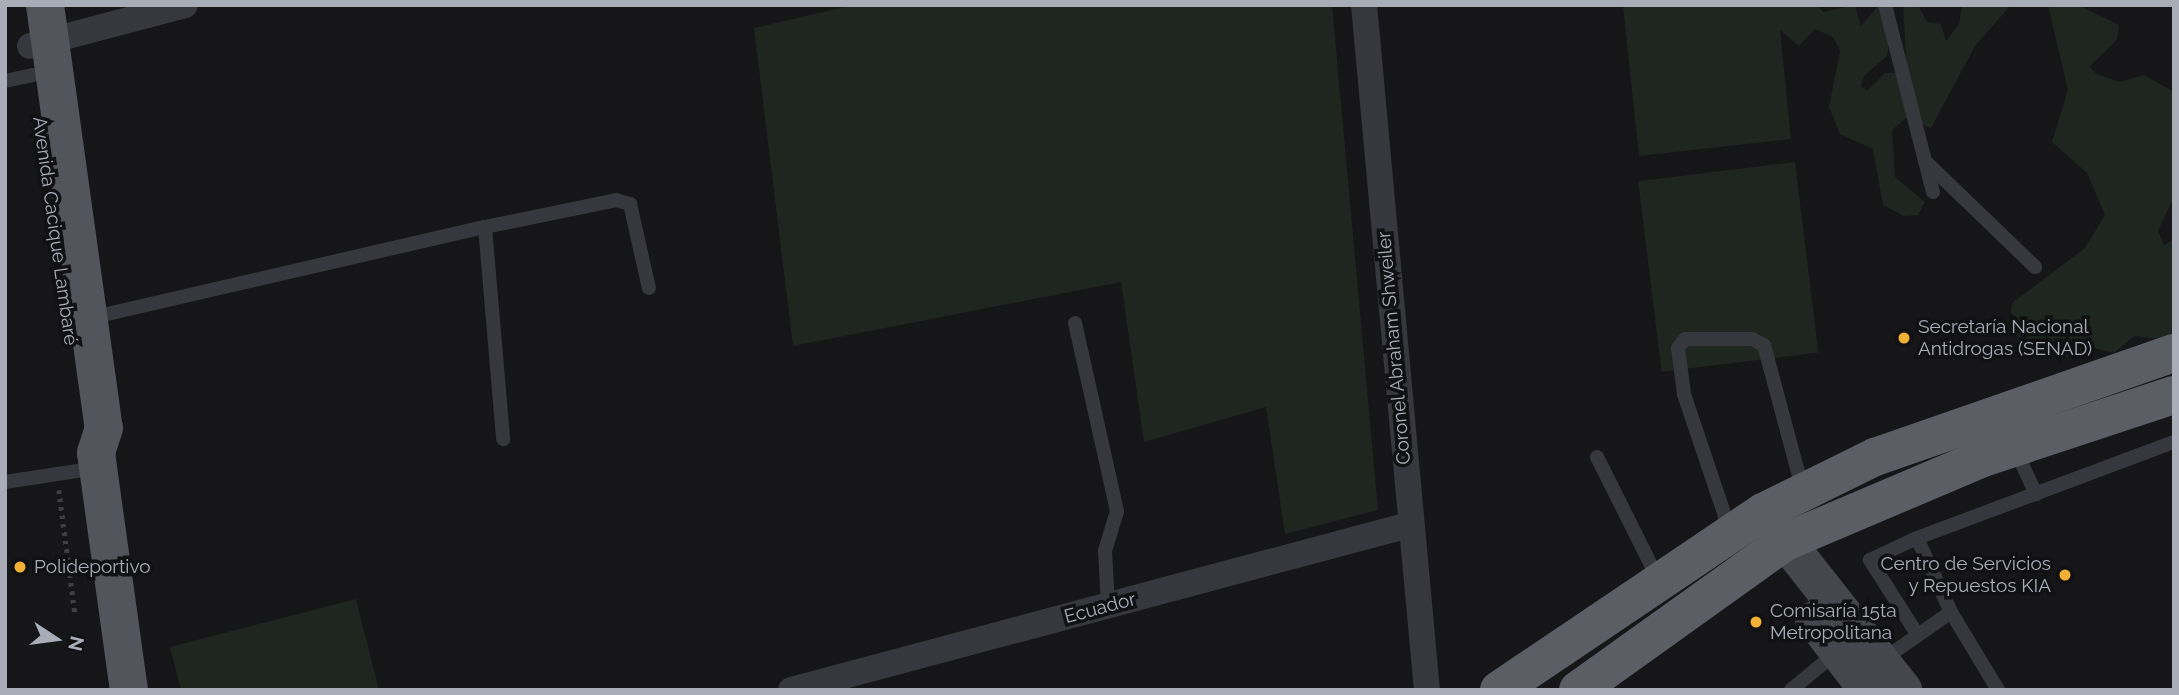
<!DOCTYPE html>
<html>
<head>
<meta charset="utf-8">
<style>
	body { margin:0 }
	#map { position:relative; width:2179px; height:695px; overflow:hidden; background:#161618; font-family:Raleway,sans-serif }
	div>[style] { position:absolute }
	.green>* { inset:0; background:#1e261f; transform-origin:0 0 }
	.path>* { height:4.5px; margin-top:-2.25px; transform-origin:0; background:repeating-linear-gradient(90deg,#3d3f44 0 3.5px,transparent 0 8.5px) }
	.service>* { height:14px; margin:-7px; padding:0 7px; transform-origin:7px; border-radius:7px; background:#37383d }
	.minor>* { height:26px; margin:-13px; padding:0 13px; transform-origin:13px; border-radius:13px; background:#37383d }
	.secondary>* { height:38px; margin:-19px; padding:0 19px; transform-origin:19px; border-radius:19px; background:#45474d }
	.primary>* { height:38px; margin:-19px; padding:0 19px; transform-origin:19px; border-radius:19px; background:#53555c }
	.trunk>* { height:38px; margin:-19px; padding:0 19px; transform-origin:19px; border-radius:19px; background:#5b5e65 }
	.dots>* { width:19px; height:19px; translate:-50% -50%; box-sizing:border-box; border:4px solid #111113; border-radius:50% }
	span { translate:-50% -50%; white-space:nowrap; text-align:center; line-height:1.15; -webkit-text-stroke:7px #111113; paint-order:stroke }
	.street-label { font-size:19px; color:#a8adb8 }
	.poi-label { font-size:19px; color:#a8adb8 }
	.left { translate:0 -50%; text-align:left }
	.right { translate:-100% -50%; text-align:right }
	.frame { position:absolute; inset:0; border:7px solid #a8adb8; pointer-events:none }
	.north { position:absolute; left:21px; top:604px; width:70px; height:70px; -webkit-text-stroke:5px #111113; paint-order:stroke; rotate:103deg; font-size:19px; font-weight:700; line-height:28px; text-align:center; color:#a8adb8 }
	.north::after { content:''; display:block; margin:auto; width:24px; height:32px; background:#a8adb8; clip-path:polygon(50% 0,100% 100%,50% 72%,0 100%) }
</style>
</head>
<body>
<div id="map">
	<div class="green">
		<div style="clip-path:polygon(853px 5px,1332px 5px,1378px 510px,1285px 534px,1266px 407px,1144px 442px,1121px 282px,793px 346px,754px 28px)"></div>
		<div style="clip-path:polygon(1623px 5px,1817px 5px,1823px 12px,1855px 5px,1861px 26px,1879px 5px,1892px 17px,1887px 56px,1864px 76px,1861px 86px,1867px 91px,1885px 73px,1907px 73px,1903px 5px,1918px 5px,1927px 22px,1941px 24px,1946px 41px,1959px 24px,1962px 5px,2011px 5px,1975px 46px,1931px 128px,1906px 118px,1892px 130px,1895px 177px,1925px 202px,1918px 215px,1904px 216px,1883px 205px,1873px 149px,1840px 134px,1829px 107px,1840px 51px,1833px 37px,1815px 29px,1799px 46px,1780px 30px,1791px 139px,1639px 156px)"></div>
		<div style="clip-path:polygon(2048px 5px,2078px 5px,2119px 25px,2117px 40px,2090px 66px,2096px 74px,2120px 82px,2144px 75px,2174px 92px,2174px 197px,2158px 231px,2164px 245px,2174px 239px,2174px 337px,2167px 340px,2134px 336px,2114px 353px,2086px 346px,2084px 356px,2063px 357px,2037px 352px,2009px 330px,2012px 303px,2085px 248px,2105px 215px,2087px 173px,2052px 142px,2068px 90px)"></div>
		<div style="left:1795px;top:162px;width:192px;height:158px;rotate:83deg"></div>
		<div style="clip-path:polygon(356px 599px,379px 690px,181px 690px,170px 647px)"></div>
	</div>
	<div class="path">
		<div style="left:59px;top:490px;width:125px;rotate:82.6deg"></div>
	</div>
	<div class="service">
		<div style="left:1885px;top:5px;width:193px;rotate:75.6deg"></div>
		<div style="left:5px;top:81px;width:29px;rotate:-12deg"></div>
		<div style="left:1925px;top:161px;width:153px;rotate:43.9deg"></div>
		<div style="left:485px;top:227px;width:134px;rotate:-11.6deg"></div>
		<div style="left:616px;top:200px;width:15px;rotate:16deg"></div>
		<div style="left:630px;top:204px;width:86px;rotate:77.3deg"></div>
		<div style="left:90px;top:318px;width:405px;rotate:-13deg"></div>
		<div style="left:485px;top:227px;width:213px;rotate:85.1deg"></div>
		<div style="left:1075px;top:323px;width:193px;rotate:77.4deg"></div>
		<div style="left:1117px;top:511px;width:42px;rotate:106.7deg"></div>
		<div style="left:1105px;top:551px;width:54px;rotate:86.8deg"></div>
		<div style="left:2015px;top:449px;width:50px;rotate:65deg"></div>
		<div style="left:1597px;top:457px;width:139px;rotate:63.4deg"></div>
		<div style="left:5px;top:482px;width:92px;rotate:-8.7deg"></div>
		<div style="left:1730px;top:531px;width:145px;rotate:-108.6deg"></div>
		<div style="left:1684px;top:394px;width:46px;rotate:-97.4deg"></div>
		<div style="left:1678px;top:348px;width:11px;rotate:-52deg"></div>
		<div style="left:1685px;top:339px;width:67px"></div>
		<div style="left:1752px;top:339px;width:13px;rotate:27deg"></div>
		<div style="left:1764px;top:345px;width:151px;rotate:75deg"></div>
		<div style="left:1951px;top:612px;width:91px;rotate:58.9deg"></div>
		<div style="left:1917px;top:634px;width:88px;rotate:-122.4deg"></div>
		<div style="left:1870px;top:560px;width:52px;rotate:-25.1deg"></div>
		<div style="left:1881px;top:661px;width:85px;rotate:-35deg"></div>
		<div style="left:1951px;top:612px;width:81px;rotate:-114.7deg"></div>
		<div style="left:1917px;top:538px;width:274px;rotate:-20.5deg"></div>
		<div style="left:1791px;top:690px;width:60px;rotate:-39.6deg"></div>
	</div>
	<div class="minor">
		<div style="left:1364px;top:5px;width:688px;rotate:84.75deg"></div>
		<div style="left:30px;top:46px;width:160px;rotate:-14.8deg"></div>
		<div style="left:791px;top:690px;width:640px;rotate:-14.95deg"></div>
	</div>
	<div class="secondary">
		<div style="left:1765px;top:515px;width:223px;rotate:51.7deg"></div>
		<div style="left:1814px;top:620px;width:88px;rotate:52.4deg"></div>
	</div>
	<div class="primary">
		<div style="left:45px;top:5px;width:427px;rotate:82.1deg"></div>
		<div style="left:104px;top:428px;width:26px;rotate:108deg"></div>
		<div style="left:96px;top:453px;width:239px;rotate:82.1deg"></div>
	</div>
	<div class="trunk">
		<div style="left:1499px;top:690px;width:318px;rotate:-34deg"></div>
		<div style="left:1763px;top:512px;width:125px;rotate:-26.2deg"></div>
		<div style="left:1875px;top:457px;width:317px;rotate:-19.2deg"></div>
		<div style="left:1578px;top:690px;width:254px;rotate:-35.6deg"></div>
		<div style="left:1785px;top:542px;width:215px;rotate:-23deg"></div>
		<div style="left:1983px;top:458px;width:201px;rotate:-18.3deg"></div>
	</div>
	<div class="dots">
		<div style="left:1904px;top:338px;background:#f2b134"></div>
		<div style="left:20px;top:567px;background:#f2b134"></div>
		<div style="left:2065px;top:575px;background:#f2b134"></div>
		<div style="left:1756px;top:622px;background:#f2b134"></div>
	</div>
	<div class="street-label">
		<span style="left:55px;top:231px;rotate:82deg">Avenida Cacique Lambaré</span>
		<span style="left:1394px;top:348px;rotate:-95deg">Coronel Abraham Shweiler</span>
		<span style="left:1100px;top:608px;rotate:-15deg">Ecuador</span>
	</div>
	<div class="poi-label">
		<span class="left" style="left:1918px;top:338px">Secretaría Nacional<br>Antidrogas (SENAD)</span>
		<span class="right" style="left:2051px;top:575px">Centro de Servicios<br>y Repuestos KIA</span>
		<span class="left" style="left:34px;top:567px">Polideportivo</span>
		<span class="left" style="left:1770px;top:622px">Comisaría 15ta<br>Metropolitana</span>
	</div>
	<div class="frame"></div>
	<div class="north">N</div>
</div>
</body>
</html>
